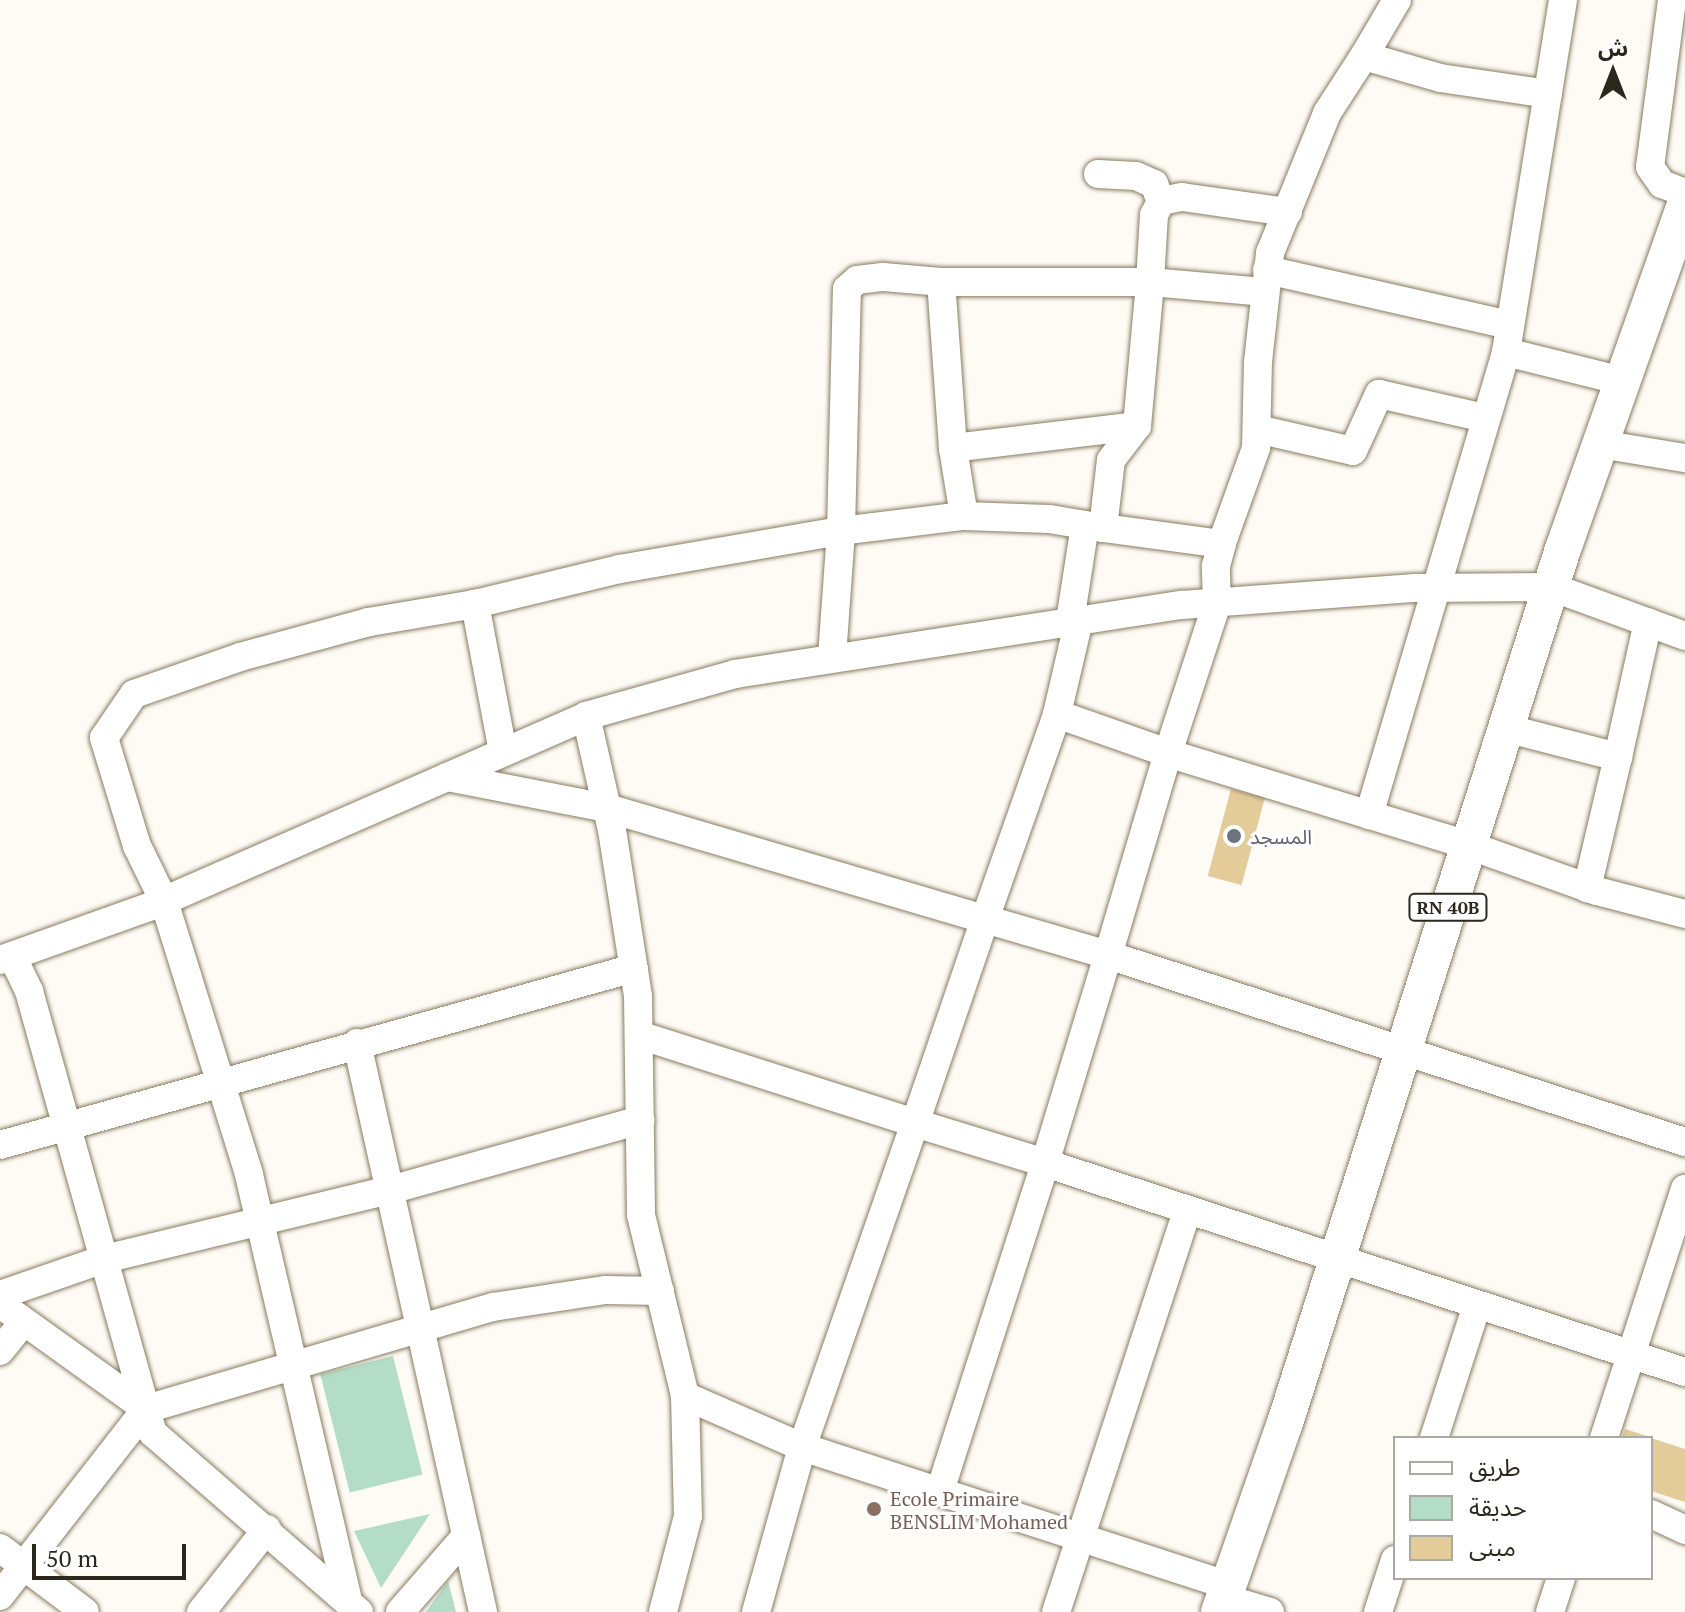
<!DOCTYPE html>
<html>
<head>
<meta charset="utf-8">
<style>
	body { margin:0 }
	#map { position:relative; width:1685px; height:1612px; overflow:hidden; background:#fefbf5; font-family:"PT Serif","Noto Sans Arabic",serif }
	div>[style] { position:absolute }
	.green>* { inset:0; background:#b3ddc7; transform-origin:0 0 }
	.building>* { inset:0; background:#e3cb9a; transform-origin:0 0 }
	.roads { filter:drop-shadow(0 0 2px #887b60) drop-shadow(0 0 2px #887b60) }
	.minor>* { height:28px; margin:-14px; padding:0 14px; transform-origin:14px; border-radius:14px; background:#fff }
	.major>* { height:36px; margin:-18px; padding:0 18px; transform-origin:18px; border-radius:18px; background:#fff }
	.dots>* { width:22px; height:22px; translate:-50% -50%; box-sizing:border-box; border:4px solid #fff; border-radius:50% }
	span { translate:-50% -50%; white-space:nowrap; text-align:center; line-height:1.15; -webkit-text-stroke:6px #fff; paint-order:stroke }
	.shield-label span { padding:2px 6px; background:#fff; border:2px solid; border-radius:6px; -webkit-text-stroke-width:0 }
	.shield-label { font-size:18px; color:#2c271c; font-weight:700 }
	.worship-label { font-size:20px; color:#5b616d }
	.left { translate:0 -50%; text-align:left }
	.education-label { font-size:20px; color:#785e54 }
	.legend { position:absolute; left:1393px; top:1436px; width:260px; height:144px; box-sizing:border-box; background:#fff; border:2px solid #aba9a4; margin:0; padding:10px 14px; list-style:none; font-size:24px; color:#2c271c }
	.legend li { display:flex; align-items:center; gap:16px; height:40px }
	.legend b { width:40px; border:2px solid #aba9a4 }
	.north { position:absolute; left:1573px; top:32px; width:80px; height:80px; -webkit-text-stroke:6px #fff; paint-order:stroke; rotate:0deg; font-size:22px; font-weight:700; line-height:32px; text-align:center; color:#2c271c }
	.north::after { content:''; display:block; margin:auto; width:28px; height:36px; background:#2c271c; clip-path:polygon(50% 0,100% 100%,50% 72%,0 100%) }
	.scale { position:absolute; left:32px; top:1544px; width:154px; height:36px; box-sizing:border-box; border:4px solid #2c271c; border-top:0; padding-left:10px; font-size:24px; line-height:28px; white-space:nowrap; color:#2c271c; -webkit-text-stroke:6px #fff; paint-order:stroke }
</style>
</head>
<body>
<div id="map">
	<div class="green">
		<div style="left:393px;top:1356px;width:122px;height:75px;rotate:76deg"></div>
		<div style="clip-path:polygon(430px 1514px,381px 1588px,354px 1531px)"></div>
		<div style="clip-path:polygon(448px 1581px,456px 1612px,426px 1612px)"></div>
	</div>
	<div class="building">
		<div style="left:1231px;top:789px;width:35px;height:90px;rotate:15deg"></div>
		<div style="clip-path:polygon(1625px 1429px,1650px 1437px,1650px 1438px,1622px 1438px)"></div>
		<div style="clip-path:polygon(1651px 1438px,1685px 1449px,1685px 1502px,1651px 1491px)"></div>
	</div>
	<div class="roads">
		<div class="minor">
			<div style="left:1397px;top:0;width:65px;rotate:120.5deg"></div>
			<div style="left:1364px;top:56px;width:79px;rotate:16.1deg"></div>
			<div style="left:1440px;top:78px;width:109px;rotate:8.4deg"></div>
			<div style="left:1672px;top:0;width:168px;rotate:97.5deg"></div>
			<div style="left:1650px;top:167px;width:21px;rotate:55deg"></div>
			<div style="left:1662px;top:184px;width:25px;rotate:21deg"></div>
			<div style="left:1098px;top:174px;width:38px;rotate:3deg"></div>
			<div style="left:1136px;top:176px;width:20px;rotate:24deg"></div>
			<div style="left:1154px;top:184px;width:18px;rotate:68deg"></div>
			<div style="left:1267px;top:270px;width:249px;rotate:12.8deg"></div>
			<div style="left:1506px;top:352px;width:357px;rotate:-80.8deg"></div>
			<div style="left:1257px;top:429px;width:98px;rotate:12.9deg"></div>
			<div style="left:1353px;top:451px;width:63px;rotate:-65.5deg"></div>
			<div style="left:1379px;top:394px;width:109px;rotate:12.8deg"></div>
			<div style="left:1600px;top:444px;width:86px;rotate:9.4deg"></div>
			<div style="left:953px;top:448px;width:185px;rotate:-6.8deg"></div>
			<div style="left:1103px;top:528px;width:55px;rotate:-170.5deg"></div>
			<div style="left:1049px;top:519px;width:85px;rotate:-178deg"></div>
			<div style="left:964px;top:516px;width:69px;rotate:-99.2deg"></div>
			<div style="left:953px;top:448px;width:166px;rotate:-94.1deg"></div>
			<div style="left:941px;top:282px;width:209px"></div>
			<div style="left:1150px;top:282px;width:67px;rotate:-86.6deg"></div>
			<div style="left:1154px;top:215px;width:16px;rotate:-63deg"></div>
			<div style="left:1161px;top:201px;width:21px;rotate:-11deg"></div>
			<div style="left:1182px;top:197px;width:107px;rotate:8.1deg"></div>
			<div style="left:1222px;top:544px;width:120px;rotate:-172.3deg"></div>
			<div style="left:1103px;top:528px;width:68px;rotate:-83.3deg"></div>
			<div style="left:1111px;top:460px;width:43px;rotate:-52.6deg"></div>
			<div style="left:1137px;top:426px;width:145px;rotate:-84.8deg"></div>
			<div style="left:1150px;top:282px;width:114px;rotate:5deg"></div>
			<div style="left:1079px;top:620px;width:97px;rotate:103.2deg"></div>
			<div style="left:1057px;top:714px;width:118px;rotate:19.4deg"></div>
			<div style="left:1168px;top:753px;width:158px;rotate:-71.9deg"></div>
			<div style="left:1217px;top:603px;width:37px;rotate:-92deg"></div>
			<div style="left:1216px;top:566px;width:30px;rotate:-75deg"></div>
			<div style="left:1224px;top:537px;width:95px;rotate:-70.2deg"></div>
			<div style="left:1256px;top:448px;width:86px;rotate:-88.7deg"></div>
			<div style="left:1258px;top:362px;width:110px;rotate:-83.7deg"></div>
			<div style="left:1270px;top:253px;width:151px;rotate:-67.8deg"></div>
			<div style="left:1327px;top:113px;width:68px;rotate:-57deg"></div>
			<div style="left:1070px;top:621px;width:97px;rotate:-81.1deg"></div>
			<div style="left:832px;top:657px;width:126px;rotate:-85.9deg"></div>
			<div style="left:841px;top:531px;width:124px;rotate:-7deg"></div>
			<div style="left:586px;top:716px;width:117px;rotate:77.2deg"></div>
			<div style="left:612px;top:830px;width:168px;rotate:81.1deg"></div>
			<div style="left:638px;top:996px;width:219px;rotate:89.2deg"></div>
			<div style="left:641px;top:1215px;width:186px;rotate:76.3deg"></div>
			<div style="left:685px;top:1396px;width:120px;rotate:88.6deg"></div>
			<div style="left:688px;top:1516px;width:99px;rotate:104.6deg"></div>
			<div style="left:1505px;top:728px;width:117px;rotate:14.4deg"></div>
			<div style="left:1618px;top:757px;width:135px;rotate:103.3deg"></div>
			<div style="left:503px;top:752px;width:151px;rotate:-100.7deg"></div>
			<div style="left:475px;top:604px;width:149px;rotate:-13.6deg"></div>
			<div style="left:620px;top:569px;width:224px;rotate:-9.8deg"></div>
			<div style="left:841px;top:531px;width:242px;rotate:-88.6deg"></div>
			<div style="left:847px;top:289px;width:13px;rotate:-42deg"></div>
			<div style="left:857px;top:280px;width:26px;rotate:-7deg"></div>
			<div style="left:883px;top:277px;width:58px;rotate:4.9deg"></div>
			<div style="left:1618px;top:757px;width:138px;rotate:-77.5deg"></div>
			<div style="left:447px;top:777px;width:163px;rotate:11deg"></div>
			<div style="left:607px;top:808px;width:394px;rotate:16.4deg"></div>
			<div style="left:985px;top:919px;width:216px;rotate:108.9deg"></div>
			<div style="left:915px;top:1123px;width:136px;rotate:17.1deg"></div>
			<div style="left:1045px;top:1163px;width:217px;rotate:-73.1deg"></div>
			<div style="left:1108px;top:955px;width:128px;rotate:-163.7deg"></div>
			<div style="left:985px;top:919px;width:217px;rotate:-70.6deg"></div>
			<div style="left:1369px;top:815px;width:483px;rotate:-73.5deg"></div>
			<div style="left:1506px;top:352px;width:120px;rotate:14deg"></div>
			<div style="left:1685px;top:914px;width:91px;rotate:-165.4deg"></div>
			<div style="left:1597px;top:891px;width:137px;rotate:-160.4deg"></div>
			<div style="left:1468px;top:845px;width:314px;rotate:-163deg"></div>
			<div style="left:1168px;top:753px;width:211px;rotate:106.5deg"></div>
			<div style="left:1108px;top:955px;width:607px;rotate:17.96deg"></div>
			<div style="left:12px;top:956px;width:39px;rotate:64deg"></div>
			<div style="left:29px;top:991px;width:434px;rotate:74.4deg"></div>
			<div style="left:0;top:960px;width:161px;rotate:-19.6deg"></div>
			<div style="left:152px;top:906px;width:474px;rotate:-23.6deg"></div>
			<div style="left:586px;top:716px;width:155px;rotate:-15.7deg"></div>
			<div style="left:735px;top:674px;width:452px;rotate:-8.8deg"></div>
			<div style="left:1182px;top:605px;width:234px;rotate:-4.2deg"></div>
			<div style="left:1415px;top:588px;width:136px;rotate:-0.4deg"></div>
			<div style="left:1551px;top:587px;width:143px;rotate:20.1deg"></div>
			<div style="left:639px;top:1035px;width:290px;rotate:17.7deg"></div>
			<div style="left:915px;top:1123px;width:343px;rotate:109.2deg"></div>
			<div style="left:802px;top:1447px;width:128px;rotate:-156.4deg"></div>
			<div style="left:357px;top:1043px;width:583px;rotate:77.51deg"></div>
			<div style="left:0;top:1145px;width:658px;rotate:-15.6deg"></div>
			<div style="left:0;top:1295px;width:110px;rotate:-19.1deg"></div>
			<div style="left:104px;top:1259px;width:294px;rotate:-13.6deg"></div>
			<div style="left:390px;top:1190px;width:260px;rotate:-15.6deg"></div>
			<div style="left:0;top:1304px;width:180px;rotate:35.7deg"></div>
			<div style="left:146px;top:1409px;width:25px;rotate:74deg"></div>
			<div style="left:153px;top:1433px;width:273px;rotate:41deg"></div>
			<div style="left:0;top:1351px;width:38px;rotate:-51deg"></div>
			<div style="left:1434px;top:1438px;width:140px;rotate:-72.1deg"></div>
			<div style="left:1604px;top:1438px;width:262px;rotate:-72deg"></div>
			<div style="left:940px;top:1491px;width:344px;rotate:-72.2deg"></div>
			<div style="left:1045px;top:1163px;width:673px;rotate:18.09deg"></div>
			<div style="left:1651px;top:1514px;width:38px;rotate:25deg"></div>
			<div style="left:0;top:1548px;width:106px;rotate:37deg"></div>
			<div style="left:0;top:1596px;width:237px;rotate:-52deg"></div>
			<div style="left:146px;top:1409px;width:362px;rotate:-16.4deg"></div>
			<div style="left:493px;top:1307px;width:114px;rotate:-8.6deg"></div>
			<div style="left:606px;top:1290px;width:54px;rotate:1.1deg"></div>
			<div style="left:347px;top:1596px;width:433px;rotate:-103.1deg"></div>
			<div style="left:249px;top:1174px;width:286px;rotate:-107.3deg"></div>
			<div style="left:164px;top:901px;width:61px;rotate:-116.1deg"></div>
			<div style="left:137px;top:846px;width:113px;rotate:-107deg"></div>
			<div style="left:104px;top:738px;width:53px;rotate:-55.7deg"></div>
			<div style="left:134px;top:694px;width:112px;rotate:-19.2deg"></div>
			<div style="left:240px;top:657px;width:134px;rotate:-15.2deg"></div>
			<div style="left:369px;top:622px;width:108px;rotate:-9.6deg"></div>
			<div style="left:1223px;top:1598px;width:49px;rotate:16.6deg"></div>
			<div style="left:201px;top:1612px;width:106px;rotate:-51.5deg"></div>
			<div style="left:400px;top:1612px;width:101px;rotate:-49deg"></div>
			<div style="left:756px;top:1612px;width:171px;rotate:-74.4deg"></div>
			<div style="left:802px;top:1447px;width:447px;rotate:18deg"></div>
			<div style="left:1056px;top:1612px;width:422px;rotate:-71.9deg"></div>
			<div style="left:1378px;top:1612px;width:55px;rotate:-71.9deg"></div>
			<div style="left:1550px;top:1612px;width:36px;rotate:-72deg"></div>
		</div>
		<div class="major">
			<div style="left:1219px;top:1612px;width:200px;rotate:-70.8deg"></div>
			<div style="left:1285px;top:1423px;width:917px;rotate:-72.36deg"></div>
			<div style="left:1563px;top:549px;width:365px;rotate:-70.5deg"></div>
		</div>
	</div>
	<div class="dots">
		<div style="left:1234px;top:836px;background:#6b7280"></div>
		<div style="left:874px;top:1509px;background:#8d6e63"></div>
	</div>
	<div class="shield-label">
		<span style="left:1448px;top:907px">RN 40B</span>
	</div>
	<div class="worship-label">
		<span class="left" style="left:1250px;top:836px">المسجد</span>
	</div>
	<div class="education-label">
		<span class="left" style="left:890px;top:1510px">Ecole Primaire<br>BENSLIM Mohamed</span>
	</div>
	<ul class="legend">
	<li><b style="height:10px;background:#fff"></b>طريق</li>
	<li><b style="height:22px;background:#b3ddc7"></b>حديقة</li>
	<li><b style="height:22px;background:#e3cb9a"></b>مبنى</li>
	</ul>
	<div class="north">ش</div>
	<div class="scale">50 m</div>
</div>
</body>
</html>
